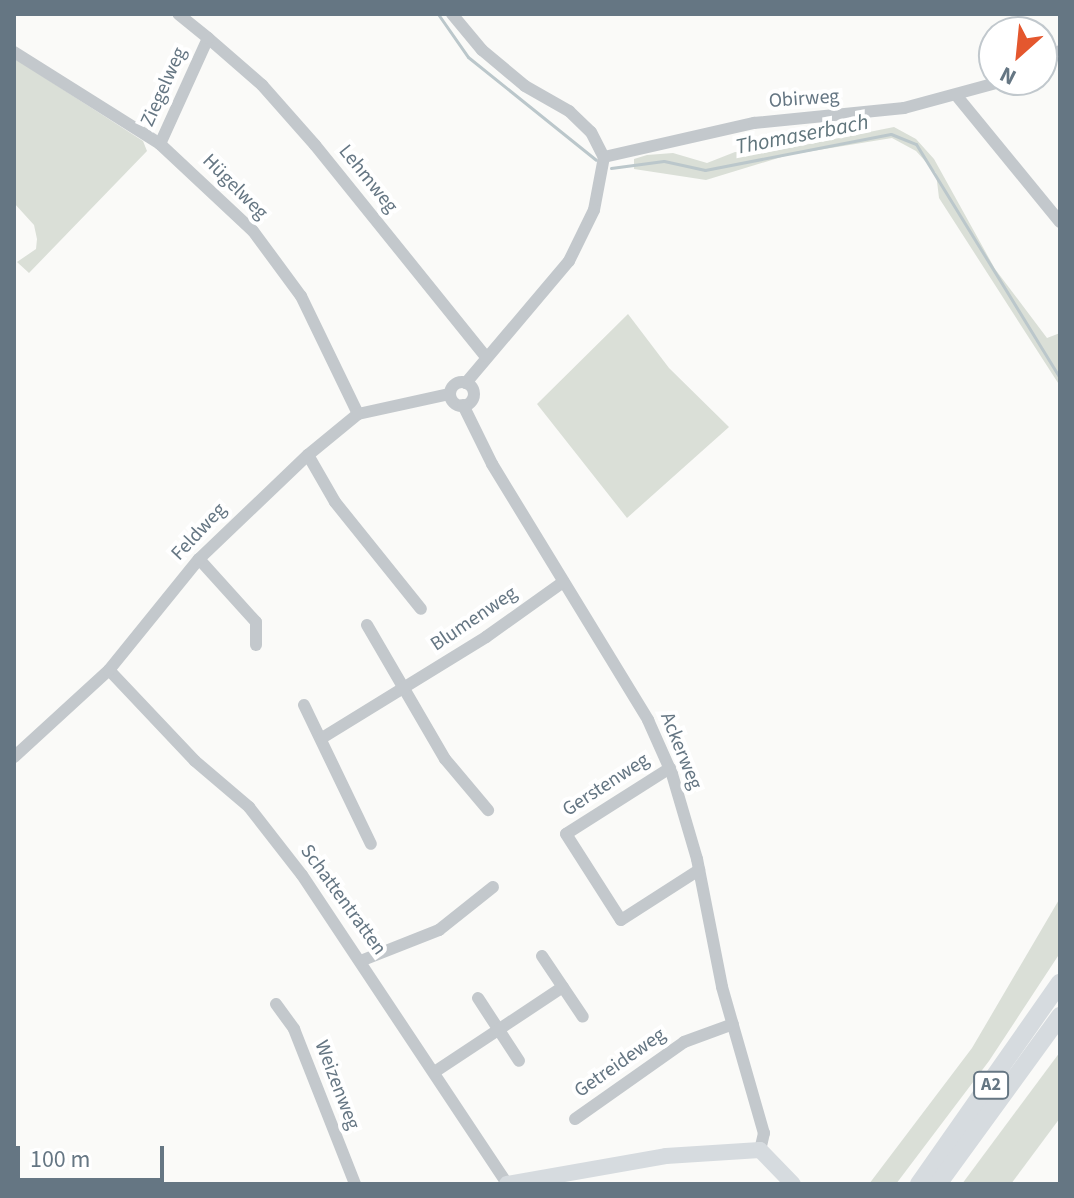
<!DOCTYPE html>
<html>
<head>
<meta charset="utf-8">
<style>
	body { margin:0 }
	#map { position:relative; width:1074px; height:1198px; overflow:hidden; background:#fafaf8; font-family:"Source Sans 3",sans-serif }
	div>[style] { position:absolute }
	.green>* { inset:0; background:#dadfd7 }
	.stream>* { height:3px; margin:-1.5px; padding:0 1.5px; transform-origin:1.5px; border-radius:1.5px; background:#bbc7cb }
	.minor>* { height:12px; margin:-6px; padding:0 6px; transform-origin:6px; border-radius:6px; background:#c3c8cc }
	.minor>.ring { margin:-6px; padding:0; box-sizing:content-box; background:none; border:12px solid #c3c8cc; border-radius:50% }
	.major>* { height:16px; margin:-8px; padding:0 8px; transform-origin:8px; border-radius:8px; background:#d6dbdf }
	.highway>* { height:18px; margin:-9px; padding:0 9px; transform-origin:9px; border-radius:9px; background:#d6dbdf }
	span { translate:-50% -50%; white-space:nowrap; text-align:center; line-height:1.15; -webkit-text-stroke:8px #fff; paint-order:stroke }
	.shield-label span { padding:2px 6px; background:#fff; border:2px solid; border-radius:6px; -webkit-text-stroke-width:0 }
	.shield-label { font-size:18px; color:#657683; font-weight:700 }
	.street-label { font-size:20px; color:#657683 }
	.water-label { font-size:22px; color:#60757c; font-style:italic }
	.frame { position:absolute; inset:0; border:16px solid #657683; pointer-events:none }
	.north { position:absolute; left:978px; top:16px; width:80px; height:80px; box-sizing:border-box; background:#fff; border:2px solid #c1c8cd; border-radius:50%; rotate:207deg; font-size:22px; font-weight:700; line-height:32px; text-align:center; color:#657683 }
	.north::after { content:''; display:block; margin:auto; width:28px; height:36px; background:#e4572e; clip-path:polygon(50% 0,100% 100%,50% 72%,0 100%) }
	.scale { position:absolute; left:16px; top:1146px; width:148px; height:36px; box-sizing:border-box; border:4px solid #657683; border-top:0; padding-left:10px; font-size:24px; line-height:28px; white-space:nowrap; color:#657683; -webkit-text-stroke:6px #fff; paint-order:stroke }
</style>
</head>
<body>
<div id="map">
	<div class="green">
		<div style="clip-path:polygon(14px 58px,143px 141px,147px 151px,29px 273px,17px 262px,36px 249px,37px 239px,34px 225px,14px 203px)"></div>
		<div style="clip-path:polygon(894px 127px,916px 139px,934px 159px,995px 269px,1047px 338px,1060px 333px,1060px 386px,939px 198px,936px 173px,916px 151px,892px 138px,788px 155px,706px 180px,634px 169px,634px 159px,647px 155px,673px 153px,707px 163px,735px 152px,759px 154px)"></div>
		<div style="clip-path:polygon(628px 314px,669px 368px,729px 427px,627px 518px,537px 404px)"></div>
		<div style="clip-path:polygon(1060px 898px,1060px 953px,989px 1061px,896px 1184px,869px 1184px,972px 1048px)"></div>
		<div style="clip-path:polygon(1060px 1052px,1060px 1118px,1011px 1184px,962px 1184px)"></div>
	</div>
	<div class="stream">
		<div style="left:438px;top:14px;width:52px;rotate:55.1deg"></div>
		<div style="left:468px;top:57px;width:164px;rotate:38.8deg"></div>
		<div style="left:611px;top:168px;width:53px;rotate:-7.5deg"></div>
		<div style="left:664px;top:161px;width:42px;rotate:12.4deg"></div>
		<div style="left:705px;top:170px;width:189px;rotate:-11deg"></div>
		<div style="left:891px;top:134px;width:27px;rotate:22deg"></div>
		<div style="left:916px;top:144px;width:275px;rotate:58.4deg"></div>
	</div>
	<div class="minor">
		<div style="left:452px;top:14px;width:47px;rotate:50.2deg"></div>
		<div style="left:482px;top:50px;width:56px;rotate:39.9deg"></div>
		<div style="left:525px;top:86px;width:51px;rotate:29.6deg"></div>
		<div style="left:569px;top:111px;width:30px;rotate:44deg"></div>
		<div style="left:591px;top:132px;width:28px;rotate:63deg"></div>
		<div style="left:604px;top:157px;width:54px;rotate:100.7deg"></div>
		<div style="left:594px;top:210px;width:57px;rotate:116.1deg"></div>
		<div style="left:569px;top:261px;width:160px;rotate:130.2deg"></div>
		<div style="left:208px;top:38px;width:72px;rotate:41deg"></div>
		<div style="left:262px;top:85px;width:80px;rotate:48.5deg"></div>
		<div style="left:315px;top:145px;width:271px;rotate:51.1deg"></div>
		<div style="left:14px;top:52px;width:173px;rotate:32.2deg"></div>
		<div style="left:160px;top:144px;width:127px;rotate:43.1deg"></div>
		<div style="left:253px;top:231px;width:81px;rotate:53.6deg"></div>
		<div style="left:301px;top:296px;width:131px;rotate:64.2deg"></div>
		<div style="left:1042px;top:67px;width:24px;rotate:-42deg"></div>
		<div style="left:956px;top:95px;width:164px;rotate:50.7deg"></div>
		<div style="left:160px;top:144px;width:116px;rotate:-65.6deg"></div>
		<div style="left:208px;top:38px;width:38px;rotate:-141deg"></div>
		<div style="left:604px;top:157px;width:154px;rotate:-12.8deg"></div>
		<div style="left:754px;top:123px;width:151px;rotate:-5.7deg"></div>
		<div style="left:904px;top:108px;width:107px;rotate:-15.2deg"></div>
		<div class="ring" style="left:450px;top:382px;width:12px;height:12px"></div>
		<div style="left:463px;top:405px;width:66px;rotate:63.8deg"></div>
		<div style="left:492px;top:464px;width:300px;rotate:58.6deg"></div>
		<div style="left:648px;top:720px;width:59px;rotate:66deg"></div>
		<div style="left:672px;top:774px;width:89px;rotate:73.6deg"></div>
		<div style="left:697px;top:859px;width:130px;rotate:78.9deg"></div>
		<div style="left:722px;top:987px;width:152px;rotate:74deg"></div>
		<div style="left:764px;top:1133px;width:17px;rotate:103deg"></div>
		<div style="left:308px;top:455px;width:54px;rotate:60.1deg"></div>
		<div style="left:335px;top:502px;width:137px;rotate:51.2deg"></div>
		<div style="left:199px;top:559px;width:85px;rotate:47.9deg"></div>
		<div style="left:256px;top:622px;width:23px;rotate:90deg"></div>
		<div style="left:367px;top:625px;width:155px;rotate:59.8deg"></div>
		<div style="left:445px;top:759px;width:67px;rotate:49.9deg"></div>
		<div style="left:109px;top:670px;width:125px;rotate:46.6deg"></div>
		<div style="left:195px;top:761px;width:71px;rotate:40.4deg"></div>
		<div style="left:249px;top:807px;width:86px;rotate:52.1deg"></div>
		<div style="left:302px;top:875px;width:371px;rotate:56.4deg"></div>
		<div style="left:304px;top:705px;width:154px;rotate:64.3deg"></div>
		<div style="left:322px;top:738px;width:193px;rotate:-31.6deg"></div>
		<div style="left:486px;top:637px;width:95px;rotate:-35.5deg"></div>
		<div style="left:14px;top:757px;width:129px;rotate:-42.5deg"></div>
		<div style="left:109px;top:670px;width:143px;rotate:-51deg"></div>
		<div style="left:199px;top:559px;width:151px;rotate:-43.7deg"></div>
		<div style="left:308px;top:455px;width:65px;rotate:-39.4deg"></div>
		<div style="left:358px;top:414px;width:94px;rotate:-12.3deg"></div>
		<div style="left:670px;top:768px;width:123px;rotate:147.6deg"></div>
		<div style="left:566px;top:834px;width:102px;rotate:57.4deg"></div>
		<div style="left:621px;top:920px;width:93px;rotate:-32.7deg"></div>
		<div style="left:542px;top:956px;width:73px;rotate:56.1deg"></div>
		<div style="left:363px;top:960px;width:82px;rotate:-21.5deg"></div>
		<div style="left:439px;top:930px;width:69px;rotate:-38.5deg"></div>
		<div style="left:478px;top:998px;width:75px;rotate:56.9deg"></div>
		<div style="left:276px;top:1004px;width:31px;rotate:54deg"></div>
		<div style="left:294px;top:1029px;width:167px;rotate:68.5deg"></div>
		<div style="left:436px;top:1071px;width:152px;rotate:-33.5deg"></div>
		<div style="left:575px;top:1119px;width:133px;rotate:-35.2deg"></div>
		<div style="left:684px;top:1042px;width:52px;rotate:-20.2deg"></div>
	</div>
	<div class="major">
		<div style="left:14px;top:1184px;width:1px"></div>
		<div style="left:507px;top:1184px;width:161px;rotate:-10deg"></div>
		<div style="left:666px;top:1156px;width:94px;rotate:-3.7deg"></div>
		<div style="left:760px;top:1150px;width:47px;rotate:45.9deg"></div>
	</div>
	<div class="highway">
		<div style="left:919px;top:1184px;width:246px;rotate:-55deg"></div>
		<div style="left:938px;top:1184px;width:208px;rotate:-54deg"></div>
	</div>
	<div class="shield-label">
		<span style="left:991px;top:1085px">A2</span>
	</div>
	<div class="street-label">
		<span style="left:164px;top:87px;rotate:-66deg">Ziegelweg</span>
		<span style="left:804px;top:99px;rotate:-4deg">Obirweg</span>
		<span style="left:368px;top:179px;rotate:51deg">Lehmweg</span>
		<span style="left:235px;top:187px;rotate:45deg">Hügelweg</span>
		<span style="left:199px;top:532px;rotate:-47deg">Feldweg</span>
		<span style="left:474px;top:619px;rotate:-34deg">Blumenweg</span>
		<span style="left:681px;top:751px;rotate:68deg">Ackerweg</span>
		<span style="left:606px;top:785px;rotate:-33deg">Gerstenweg</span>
		<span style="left:343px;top:900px;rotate:54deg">Schattentratten</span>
		<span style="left:620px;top:1063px;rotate:-35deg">Getreideweg</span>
		<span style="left:337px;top:1085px;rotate:69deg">Weizenweg</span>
	</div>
	<div class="water-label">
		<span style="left:802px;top:135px;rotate:-11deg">Thomaserbach</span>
	</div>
	<div class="frame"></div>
	<div class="north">N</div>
	<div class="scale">100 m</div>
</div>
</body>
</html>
